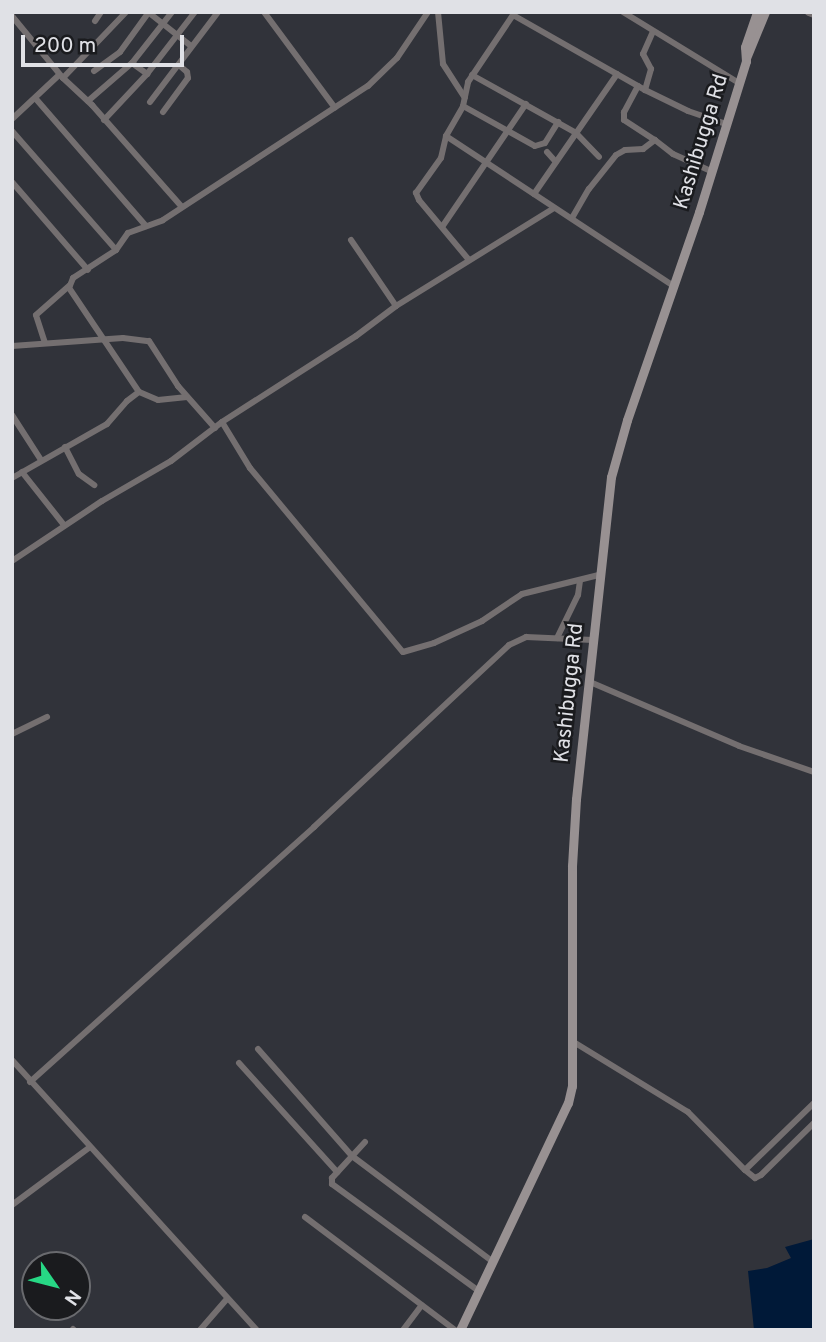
<!DOCTYPE html>
<html>
<head>
<meta charset="utf-8">
<style>
	body { margin:0 }
	#map { position:relative; width:826px; height:1342px; overflow:hidden; background:#31333a; font-family:Overpass,sans-serif }
	div>[style] { position:absolute }
	.water>* { inset:0; background:#001938 }
	.minor>* { height:6px; margin:-3px; padding:0 3px; transform-origin:3px; border-radius:3px; background:#746f70 }
	.tertiary>* { height:8px; margin:-4px; padding:0 4px; transform-origin:4px; border-radius:4px; background:#746f70 }
	.secondary>* { height:9px; margin:-4.5px; padding:0 4.5px; transform-origin:4.5px; border-radius:4.5px; background:#989192 }
	span { translate:-50% -50%; white-space:nowrap; text-align:center; line-height:1.15; -webkit-text-stroke:5px #1a1b1e; paint-order:stroke }
	.street-label { font-size:21px; color:#e0e1e6 }
	.frame { position:absolute; inset:0; border:14px solid #e0e1e6; pointer-events:none }
	.north { position:absolute; left:21px; top:1251px; width:70px; height:70px; box-sizing:border-box; background:#1a1b1e; border:2px solid #696a6e; border-radius:50%; rotate:125deg; font-size:19px; font-weight:700; line-height:28px; text-align:center; color:#e0e1e6 }
	.north::after { content:''; display:block; margin:auto; width:24px; height:32px; background:#27d885; clip-path:polygon(50% 0,100% 100%,50% 72%,0 100%) }
	.scale { position:absolute; left:21px; top:35px; width:163px; height:32px; box-sizing:border-box; border:4px solid #e0e1e6; border-top:0; padding-left:9px; font-size:21px; line-height:24px; white-space:nowrap; color:#e0e1e6; -webkit-text-stroke:5px #1a1b1e; paint-order:stroke }
</style>
</head>
<body>
<div id="map">
	<div class="water">
		<div style="clip-path:polygon(814px 1239px,814px 1330px,754px 1330px,748px 1271px,767px 1268px,791px 1258px,785px 1247px)"></div>
	</div>
	<div class="minor">
		<div style="left:148px;top:12px;width:55px;rotate:38.3deg"></div>
		<div style="left:264px;top:12px;width:119px;rotate:53.5deg"></div>
		<div style="left:438px;top:12px;width:52px;rotate:84.5deg"></div>
		<div style="left:443px;top:64px;width:40px;rotate:57.1deg"></div>
		<div style="left:623px;top:12px;width:136px;rotate:31.5deg"></div>
		<div style="left:513px;top:15px;width:152px;rotate:29.6deg"></div>
		<div style="left:645px;top:90px;width:48px;rotate:26deg"></div>
		<div style="left:688px;top:111px;width:39px;rotate:19deg"></div>
		<div style="left:12px;top:16px;width:80px;rotate:50.6deg"></div>
		<div style="left:63px;top:78px;width:91px;rotate:-46.3deg"></div>
		<div style="left:95px;top:21px;width:11px;rotate:-56deg"></div>
		<div style="left:132px;top:63px;width:19px;rotate:36deg"></div>
		<div style="left:94px;top:71px;width:32px;rotate:-36deg"></div>
		<div style="left:120px;top:52px;width:49px;rotate:-54.1deg"></div>
		<div style="left:472px;top:75px;width:119px;rotate:29.1deg"></div>
		<div style="left:576px;top:133px;width:33px;rotate:46deg"></div>
		<div style="left:63px;top:78px;width:40px;rotate:43deg"></div>
		<div style="left:92px;top:105px;width:136px;rotate:48.6deg"></div>
		<div style="left:638px;top:86px;width:30px;rotate:118deg"></div>
		<div style="left:624px;top:112px;width:8px;rotate:90deg"></div>
		<div style="left:624px;top:120px;width:37px;rotate:33deg"></div>
		<div style="left:645px;top:90px;width:22px;rotate:-74deg"></div>
		<div style="left:651px;top:69px;width:17px;rotate:-118deg"></div>
		<div style="left:643px;top:54px;width:24px;rotate:-66deg"></div>
		<div style="left:36px;top:99px;width:168px;rotate:49.1deg"></div>
		<div style="left:88px;top:101px;width:58px;rotate:-40.8deg"></div>
		<div style="left:132px;top:63px;width:65px;rotate:-51.9deg"></div>
		<div style="left:150px;top:102px;width:113px;rotate:-52.9deg"></div>
		<div style="left:463px;top:106px;width:82px;rotate:29.1deg"></div>
		<div style="left:535px;top:146px;width:10px;rotate:-17deg"></div>
		<div style="left:545px;top:143px;width:25px;rotate:-58deg"></div>
		<div style="left:163px;top:112px;width:42px;rotate:-53.7deg"></div>
		<div style="left:188px;top:78px;width:6px;rotate:-99deg"></div>
		<div style="left:187px;top:72px;width:11px;rotate:-139deg"></div>
		<div style="left:12px;top:119px;width:64px;rotate:-43.1deg"></div>
		<div style="left:104px;top:120px;width:63px;rotate:-46.9deg"></div>
		<div style="left:147px;top:74px;width:78px;rotate:-52.3deg"></div>
		<div style="left:12px;top:131px;width:158px;rotate:48.8deg"></div>
		<div style="left:446px;top:136px;width:274px;rotate:33.4deg"></div>
		<div style="left:547px;top:152px;width:13px;rotate:48deg"></div>
		<div style="left:12px;top:182px;width:116px;rotate:49.2deg"></div>
		<div style="left:534px;top:194px;width:146px;rotate:-55.3deg"></div>
		<div style="left:572px;top:218px;width:34px;rotate:-60deg"></div>
		<div style="left:589px;top:189px;width:43px;rotate:-51.5deg"></div>
		<div style="left:616px;top:155px;width:10px;rotate:-29deg"></div>
		<div style="left:625px;top:150px;width:18px;rotate:-3deg"></div>
		<div style="left:643px;top:149px;width:15px;rotate:-37deg"></div>
		<div style="left:655px;top:140px;width:23px;rotate:38deg"></div>
		<div style="left:673px;top:154px;width:42px;rotate:24.1deg"></div>
		<div style="left:442px;top:227px;width:149px;rotate:-55.7deg"></div>
		<div style="left:351px;top:240px;width:80px;rotate:55.7deg"></div>
		<div style="left:469px;top:260px;width:78px;rotate:-129.8deg"></div>
		<div style="left:419px;top:200px;width:8px;rotate:-113deg"></div>
		<div style="left:416px;top:193px;width:43px;rotate:-54.5deg"></div>
		<div style="left:441px;top:158px;width:23px;rotate:-77deg"></div>
		<div style="left:446px;top:136px;width:34px;rotate:-60deg"></div>
		<div style="left:463px;top:106px;width:25px;rotate:-78deg"></div>
		<div style="left:468px;top:82px;width:84px;rotate:-56.1deg"></div>
		<div style="left:45px;top:343px;width:29px;rotate:-108deg"></div>
		<div style="left:36px;top:315px;width:45px;rotate:-41.4deg"></div>
		<div style="left:12px;top:346px;width:111px;rotate:-4.1deg"></div>
		<div style="left:123px;top:338px;width:26px;rotate:7deg"></div>
		<div style="left:149px;top:341px;width:54px;rotate:57.2deg"></div>
		<div style="left:178px;top:386px;width:56px;rotate:48.6deg"></div>
		<div style="left:187px;top:397px;width:29px;rotate:174deg"></div>
		<div style="left:158px;top:400px;width:21px;rotate:-157deg"></div>
		<div style="left:139px;top:392px;width:125px;rotate:-123.9deg"></div>
		<div style="left:69px;top:288px;width:11px;rotate:-68deg"></div>
		<div style="left:73px;top:278px;width:51px;rotate:-33.1deg"></div>
		<div style="left:116px;top:250px;width:21px;rotate:-55deg"></div>
		<div style="left:128px;top:233px;width:37px;rotate:-20deg"></div>
		<div style="left:163px;top:220px;width:245px;rotate:-33.2deg"></div>
		<div style="left:368px;top:86px;width:40px;rotate:-44deg"></div>
		<div style="left:397px;top:58px;width:55px;rotate:-56deg"></div>
		<div style="left:12px;top:415px;width:54px;rotate:57.2deg"></div>
		<div style="left:222px;top:422px;width:54px;rotate:58.7deg"></div>
		<div style="left:250px;top:468px;width:239px;rotate:50.3deg"></div>
		<div style="left:403px;top:652px;width:32px;rotate:-16deg"></div>
		<div style="left:434px;top:643px;width:53px;rotate:-24.6deg"></div>
		<div style="left:482px;top:621px;width:48px;rotate:-34deg"></div>
		<div style="left:522px;top:594px;width:79px;rotate:-13.9deg"></div>
		<div style="left:65px;top:447px;width:30px;rotate:63deg"></div>
		<div style="left:79px;top:474px;width:19px;rotate:36deg"></div>
		<div style="left:22px;top:472px;width:68px;rotate:51.6deg"></div>
		<div style="left:12px;top:478px;width:109px;rotate:-29.6deg"></div>
		<div style="left:107px;top:424px;width:30px;rotate:-49deg"></div>
		<div style="left:127px;top:401px;width:15px;rotate:-37deg"></div>
		<div style="left:12px;top:561px;width:108px;rotate:-33.7deg"></div>
		<div style="left:102px;top:501px;width:80px;rotate:-30.1deg"></div>
		<div style="left:171px;top:461px;width:64px;rotate:-37.4deg"></div>
		<div style="left:222px;top:422px;width:159px;rotate:-32.7deg"></div>
		<div style="left:356px;top:336px;width:50px;rotate:-36.9deg"></div>
		<div style="left:396px;top:306px;width:186px;rotate:-31.8deg"></div>
		<div style="left:557px;top:638px;width:48px;rotate:-64deg"></div>
		<div style="left:578px;top:595px;width:14px;rotate:-82deg"></div>
		<div style="left:590px;top:682px;width:162px;rotate:23.2deg"></div>
		<div style="left:739px;top:746px;width:79px;rotate:19.1deg"></div>
		<div style="left:12px;top:734px;width:39px;rotate:-26deg"></div>
		<div style="left:572px;top:1041px;width:136px;rotate:31.5deg"></div>
		<div style="left:688px;top:1112px;width:81px;rotate:45.5deg"></div>
		<div style="left:745px;top:1170px;width:96px;rotate:-44.2deg"></div>
		<div style="left:258px;top:1049px;width:142px;rotate:48.7deg"></div>
		<div style="left:352px;top:1156px;width:176px;rotate:36.9deg"></div>
		<div style="left:12px;top:1060px;width:365px;rotate:47.8deg"></div>
		<div style="left:239px;top:1063px;width:147px;rotate:48deg"></div>
		<div style="left:30px;top:1082px;width:382px;rotate:-41.9deg"></div>
		<div style="left:314px;top:827px;width:267px;rotate:-43deg"></div>
		<div style="left:509px;top:645px;width:19px;rotate:-25deg"></div>
		<div style="left:526px;top:637px;width:67px;rotate:2.6deg"></div>
		<div style="left:365px;top:1142px;width:49px;rotate:132.5deg"></div>
		<div style="left:332px;top:1178px;width:6px;rotate:90deg"></div>
		<div style="left:332px;top:1184px;width:182px;rotate:36.1deg"></div>
		<div style="left:745px;top:1170px;width:13px;rotate:39deg"></div>
		<div style="left:755px;top:1178px;width:7px;rotate:-27deg"></div>
		<div style="left:761px;top:1175px;width:74px;rotate:-44.5deg"></div>
		<div style="left:12px;top:1205px;width:97px;rotate:-36.6deg"></div>
		<div style="left:305px;top:1217px;width:188px;rotate:37deg"></div>
		<div style="left:73px;top:1329px;width:1px;rotate:45deg"></div>
		<div style="left:200px;top:1330px;width:40px;rotate:-49deg"></div>
		<div style="left:403px;top:1330px;width:31px;rotate:-53deg"></div>
	</div>
	<div class="tertiary">
		<div style="left:809px;top:12px;width:5px;rotate:22deg"></div>
	</div>
	<div class="secondary">
		<div style="left:746px;top:58px;width:50px;rotate:-67.6deg"></div>
		<div style="left:460px;top:1330px;width:251px;rotate:-64.6deg"></div>
		<div style="left:568px;top:1103px;width:17px;rotate:-77deg"></div>
		<div style="left:572px;top:1086px;width:220px;rotate:-90deg"></div>
		<div style="left:572px;top:866px;width:67px;rotate:-86.6deg"></div>
		<div style="left:576px;top:799px;width:324px;rotate:-83.8deg"></div>
		<div style="left:611px;top:477px;width:59px;rotate:-74.3deg"></div>
		<div style="left:627px;top:420px;width:220px;rotate:-70.9deg"></div>
		<div style="left:699px;top:212px;width:158px;rotate:-72.7deg"></div>
		<div style="left:746px;top:61px;width:14px;rotate:-94deg"></div>
		<div style="left:745px;top:47px;width:37px;rotate:-71deg"></div>
	</div>
	<div class="street-label">
		<span style="left:702px;top:142px;rotate:-73deg">Kashibugga Rd</span>
		<span style="left:570px;top:693px;rotate:-84deg">Kashibugga Rd</span>
	</div>
	<div class="frame"></div>
	<div class="north">N</div>
	<div class="scale">200 m</div>
</div>
</body>
</html>
